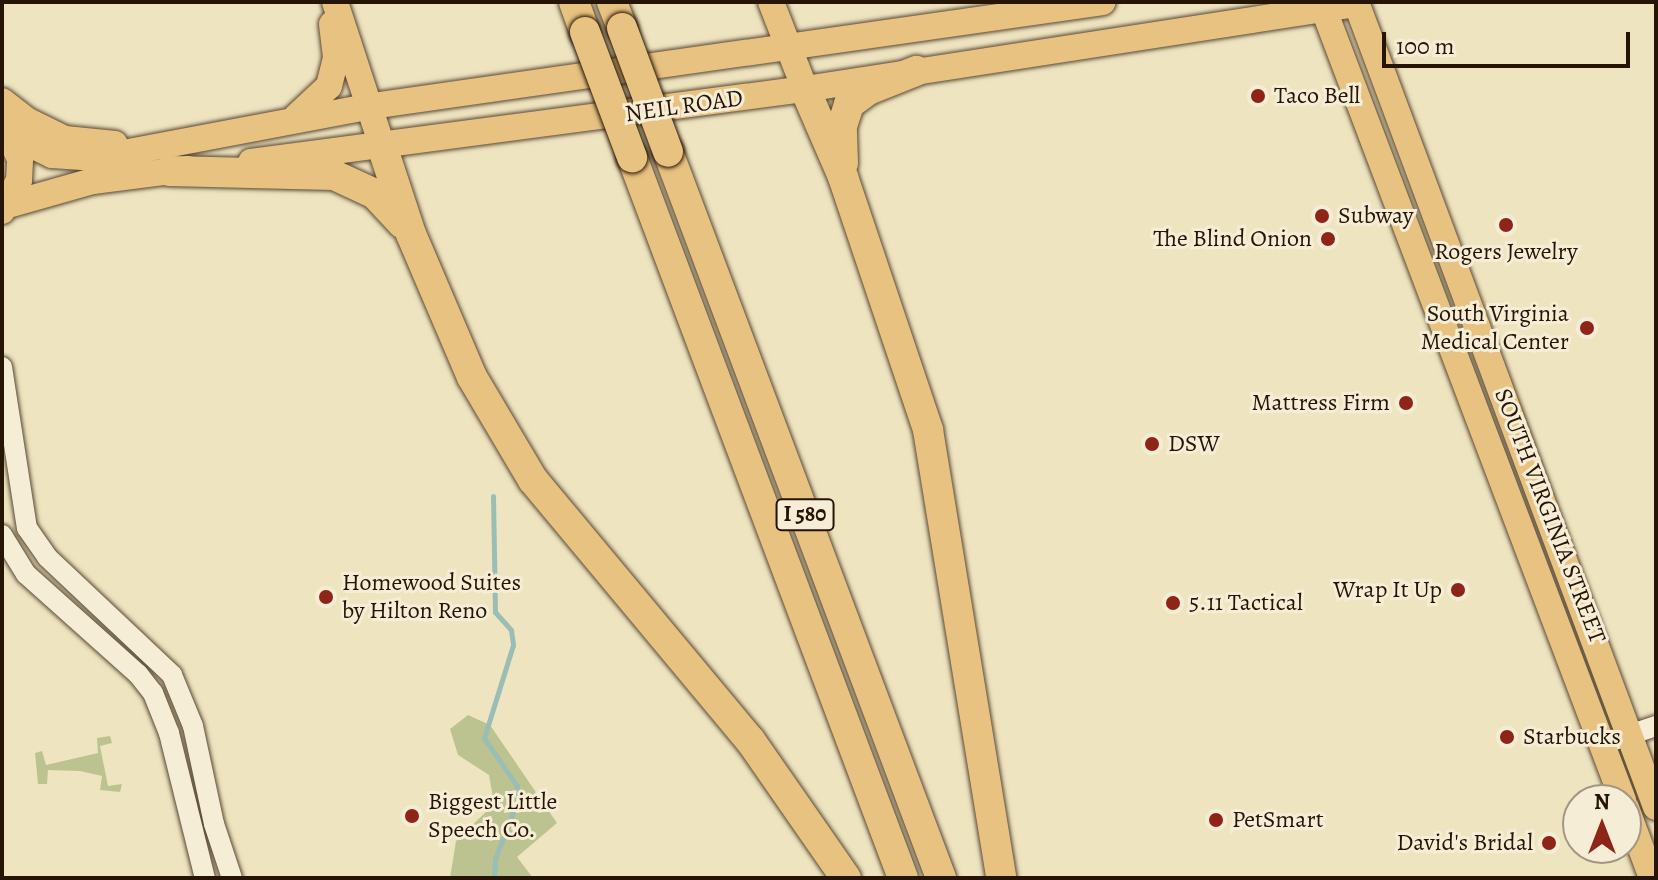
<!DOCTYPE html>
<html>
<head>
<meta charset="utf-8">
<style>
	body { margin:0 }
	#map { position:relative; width:1658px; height:880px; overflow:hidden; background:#efe4c0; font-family:Alegreya,serif }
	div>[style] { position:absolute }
	.green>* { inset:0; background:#bcc390 }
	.stream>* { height:5px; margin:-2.5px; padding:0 2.5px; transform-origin:2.5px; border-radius:2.5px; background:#9abeb6 }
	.roads { filter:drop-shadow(0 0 2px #584833) drop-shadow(0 0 2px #584833) }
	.minor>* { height:20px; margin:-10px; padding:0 10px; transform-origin:10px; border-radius:10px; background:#f5edd6 }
	.major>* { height:26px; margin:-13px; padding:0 13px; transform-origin:13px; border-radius:13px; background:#e8c280 }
	.highway>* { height:30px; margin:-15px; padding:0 15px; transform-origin:15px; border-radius:15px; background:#e8c280 }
	.bridges { filter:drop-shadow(0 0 2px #261404) drop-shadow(0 0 2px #261404) }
	.highway-bridge>* { height:30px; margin:-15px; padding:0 15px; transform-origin:15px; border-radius:15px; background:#e8c280 }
	.dots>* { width:22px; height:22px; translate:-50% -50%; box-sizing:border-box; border:4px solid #f5edd6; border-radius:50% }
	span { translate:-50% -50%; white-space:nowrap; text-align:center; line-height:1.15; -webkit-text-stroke:6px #f5edd6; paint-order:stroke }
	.shield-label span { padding:2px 6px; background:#f5edd6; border:2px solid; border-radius:6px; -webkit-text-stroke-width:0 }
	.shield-label { font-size:22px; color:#261404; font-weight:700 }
	.poi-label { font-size:24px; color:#261404 }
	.left { translate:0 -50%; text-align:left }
	.right { translate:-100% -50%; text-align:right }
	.street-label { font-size:24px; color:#261404 }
	.frame { position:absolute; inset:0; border:4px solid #261404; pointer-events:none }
	.north { position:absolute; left:1562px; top:784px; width:80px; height:80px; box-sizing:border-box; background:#f5edd6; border:2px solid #a29682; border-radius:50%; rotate:0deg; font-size:22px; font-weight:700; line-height:32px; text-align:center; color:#261404 }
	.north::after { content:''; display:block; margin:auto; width:28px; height:36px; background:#8f2418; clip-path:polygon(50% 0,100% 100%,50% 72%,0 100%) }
	.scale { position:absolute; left:1382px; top:32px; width:248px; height:36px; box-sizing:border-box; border:4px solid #261404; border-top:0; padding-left:10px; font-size:24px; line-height:28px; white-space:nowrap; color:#261404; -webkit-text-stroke:6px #f5edd6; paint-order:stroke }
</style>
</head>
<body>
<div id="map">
	<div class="green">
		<div style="clip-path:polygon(468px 715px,490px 725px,557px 823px,517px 857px,533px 878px,450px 878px,456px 841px,494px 804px,489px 775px,458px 755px,450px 729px)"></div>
		<div style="clip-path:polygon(110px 736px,112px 743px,100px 746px,108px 786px,122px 784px,120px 792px,100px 790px,102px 776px,80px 771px,48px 770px,47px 784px,38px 784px,35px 753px,42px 751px,46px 765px,98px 753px,97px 738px)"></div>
	</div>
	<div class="stream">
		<div style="left:493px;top:496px;width:116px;rotate:89deg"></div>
		<div style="left:495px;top:612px;width:24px;rotate:48deg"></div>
		<div style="left:511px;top:630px;width:15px;rotate:82deg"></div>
		<div style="left:513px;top:645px;width:97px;rotate:107.3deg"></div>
		<div style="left:484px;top:738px;width:58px;rotate:55.5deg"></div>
		<div style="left:517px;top:786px;width:16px;rotate:90deg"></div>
		<div style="left:517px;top:802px;width:61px;rotate:111.1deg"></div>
		<div style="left:495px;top:859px;width:19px;rotate:93deg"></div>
	</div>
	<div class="roads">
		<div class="minor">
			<div style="left:2px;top:367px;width:163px;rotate:81.2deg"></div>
			<div style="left:27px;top:528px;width:35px;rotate:55deg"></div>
			<div style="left:47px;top:557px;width:172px;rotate:43.3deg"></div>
			<div style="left:172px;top:675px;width:55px;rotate:67.6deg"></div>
			<div style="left:193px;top:726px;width:100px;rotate:77.9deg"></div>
			<div style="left:214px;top:824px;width:57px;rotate:71.6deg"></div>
			<div style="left:2px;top:535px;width:46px;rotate:58.4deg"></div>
			<div style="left:26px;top:574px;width:150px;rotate:41.8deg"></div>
			<div style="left:138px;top:674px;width:24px;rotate:52deg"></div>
			<div style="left:153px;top:693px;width:43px;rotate:68.2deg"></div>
			<div style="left:169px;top:733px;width:149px;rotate:76.1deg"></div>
			<div style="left:1602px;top:744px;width:57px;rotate:-18.4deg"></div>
		</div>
		<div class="major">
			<div style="left:335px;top:2px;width:155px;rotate:71.9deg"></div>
			<div style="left:771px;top:2px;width:93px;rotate:68.7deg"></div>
			<div style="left:1321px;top:2px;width:853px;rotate:69.27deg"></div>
			<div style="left:1356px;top:2px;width:859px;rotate:69.56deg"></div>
			<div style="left:2px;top:101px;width:31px;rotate:38deg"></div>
			<div style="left:26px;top:120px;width:43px;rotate:26deg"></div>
			<div style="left:65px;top:139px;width:50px;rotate:5.7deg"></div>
			<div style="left:296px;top:117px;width:45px;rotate:-43.2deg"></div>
			<div style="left:329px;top:86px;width:30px;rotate:-76deg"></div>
			<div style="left:336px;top:57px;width:33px;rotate:-97deg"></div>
			<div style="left:9px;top:134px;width:48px;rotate:26deg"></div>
			<div style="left:52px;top:155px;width:45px;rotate:3.8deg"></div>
			<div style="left:97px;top:158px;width:280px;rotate:-10.7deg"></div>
			<div style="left:372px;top:106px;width:738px;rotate:-8.1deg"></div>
			<div style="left:251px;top:162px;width:559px;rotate:-7.51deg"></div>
			<div style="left:805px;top:89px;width:558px;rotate:-8.77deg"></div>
			<div style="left:8px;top:205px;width:88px;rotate:-15.8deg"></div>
			<div style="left:93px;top:181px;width:96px;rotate:-7.2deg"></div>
			<div style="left:2px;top:211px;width:35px;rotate:-61deg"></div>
			<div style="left:19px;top:180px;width:21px;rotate:-87deg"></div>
			<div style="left:20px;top:159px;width:31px;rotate:-115deg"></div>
			<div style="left:1626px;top:808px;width:75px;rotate:69.6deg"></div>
		</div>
		<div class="highway">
			<div style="left:574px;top:2px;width:32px;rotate:70deg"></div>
			<div style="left:612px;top:2px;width:28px;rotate:69deg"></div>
			<div style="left:805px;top:89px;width:96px;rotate:66.6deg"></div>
			<div style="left:843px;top:177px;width:267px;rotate:71.4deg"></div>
			<div style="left:928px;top:430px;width:454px;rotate:80.7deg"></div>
			<div style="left:383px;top:149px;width:89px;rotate:71.8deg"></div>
			<div style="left:411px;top:234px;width:155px;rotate:66.9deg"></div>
			<div style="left:472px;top:377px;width:120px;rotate:59.4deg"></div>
			<div style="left:533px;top:480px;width:339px;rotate:50.2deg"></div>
			<div style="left:750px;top:740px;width:168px;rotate:55.2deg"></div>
			<div style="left:668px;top:152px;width:776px;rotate:69.39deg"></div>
			<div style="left:632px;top:157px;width:770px;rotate:69.4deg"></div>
			<div style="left:843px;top:163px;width:37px;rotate:-92deg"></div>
			<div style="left:842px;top:126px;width:23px;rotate:-72deg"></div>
			<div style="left:849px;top:104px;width:24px;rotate:-36deg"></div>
			<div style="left:868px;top:90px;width:52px;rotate:-21.6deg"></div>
			<div style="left:169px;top:171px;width:165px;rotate:1.4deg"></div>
			<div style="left:334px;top:175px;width:45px;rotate:24.9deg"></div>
			<div style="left:375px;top:194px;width:40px;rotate:47deg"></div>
		</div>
	</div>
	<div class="bridges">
		<div class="highway-bridge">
			<div style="left:622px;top:28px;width:132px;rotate:69.6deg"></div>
			<div style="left:585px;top:32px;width:134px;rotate:69.4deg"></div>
		</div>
	</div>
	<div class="dots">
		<div style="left:1258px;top:96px;background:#8f2418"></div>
		<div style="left:1322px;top:216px;background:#8f2418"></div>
		<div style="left:1506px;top:225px;background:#8f2418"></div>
		<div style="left:1328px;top:239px;background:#8f2418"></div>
		<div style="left:1587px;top:328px;background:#8f2418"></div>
		<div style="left:1406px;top:403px;background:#8f2418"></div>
		<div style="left:1152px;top:444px;background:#8f2418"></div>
		<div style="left:1458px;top:590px;background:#8f2418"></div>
		<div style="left:326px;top:597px;background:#8f2418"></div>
		<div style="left:1173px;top:603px;background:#8f2418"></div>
		<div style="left:1507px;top:737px;background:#8f2418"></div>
		<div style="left:412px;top:816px;background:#8f2418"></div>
		<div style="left:1216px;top:820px;background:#8f2418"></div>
		<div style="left:1549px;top:843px;background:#8f2418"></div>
	</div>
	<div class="shield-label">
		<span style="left:805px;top:515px">I 580</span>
	</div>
	<div class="poi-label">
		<span class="left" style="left:1274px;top:96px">Taco Bell</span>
		<span class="left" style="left:1338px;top:216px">Subway</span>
		<span class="right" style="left:1312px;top:239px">The Blind Onion</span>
		<span style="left:1506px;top:252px">Rogers Jewelry</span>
		<span class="right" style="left:1569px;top:328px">South Virginia<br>Medical Center</span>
		<span class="right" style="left:1390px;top:403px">Mattress Firm</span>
		<span class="left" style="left:1168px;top:444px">DSW</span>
		<span class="left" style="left:342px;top:597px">Homewood Suites<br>by Hilton Reno</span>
		<span class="right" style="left:1442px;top:590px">Wrap It Up</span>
		<span class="left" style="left:1189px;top:603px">5.11 Tactical</span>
		<span class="left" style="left:1523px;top:737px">Starbucks</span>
		<span class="left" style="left:428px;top:816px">Biggest Little<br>Speech Co.</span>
		<span class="left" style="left:1232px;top:820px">PetSmart</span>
		<span class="right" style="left:1533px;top:843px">David's Bridal</span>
	</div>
	<div class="street-label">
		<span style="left:684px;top:106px;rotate:-8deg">NEIL ROAD</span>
		<span style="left:1550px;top:516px;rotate:69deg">SOUTH VIRGINIA STREET</span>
	</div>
	<div class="frame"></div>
	<div class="north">N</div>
	<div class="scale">100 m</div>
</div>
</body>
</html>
